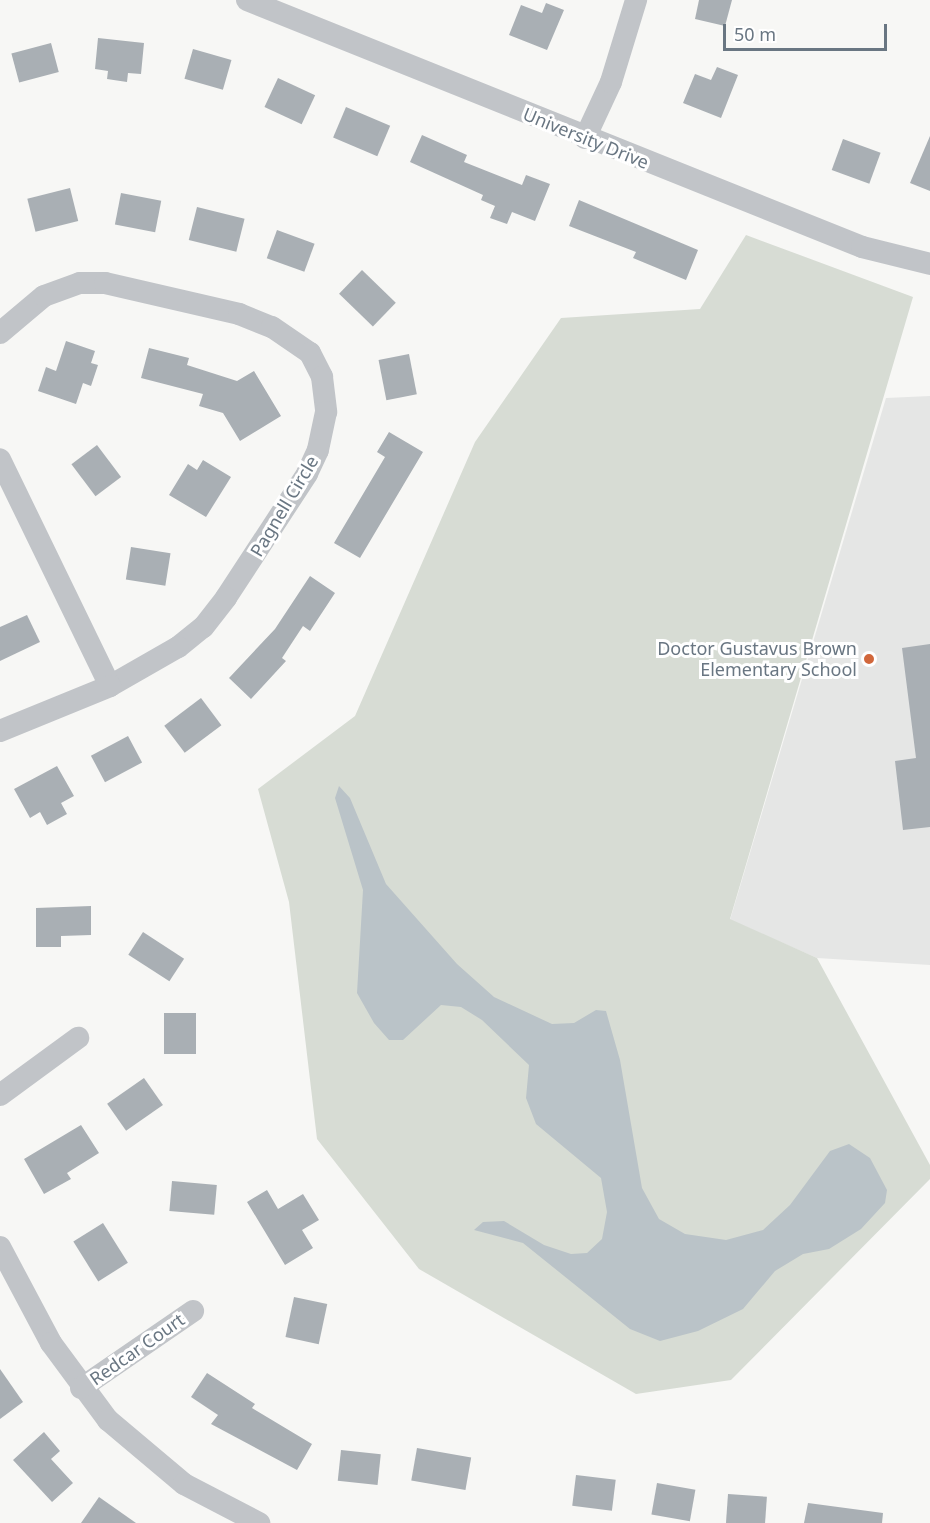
<!DOCTYPE html>
<html>
<head>
<meta charset="utf-8">
<style>
	body { margin:0 }
	#map { position:relative; width:930px; height:1523px; overflow:hidden; background:#f7f7f5; font-family:"Noto Sans",sans-serif }
	div>[style] { position:absolute }
	.built>* { inset:0; background:#e5e6e5 }
	.green>* { inset:0; background:#d7dcd4 }
	.water>* { inset:0; background:#bac3c8 }
	.building>* { inset:0; background:#a9afb4; transform-origin:0 0 }
	.minor>* { height:22px; margin:-11px; padding:0 11px; transform-origin:11px; border-radius:11px; background:#c1c4c8 }
	.dots>* { width:16px; height:16px; translate:-50% -50%; box-sizing:border-box; border:3px solid #fff; border-radius:50% }
	span { translate:-50% -50%; white-space:nowrap; text-align:center; line-height:1.15; -webkit-text-stroke:6px #fff; paint-order:stroke }
	.street-label { font-size:18px; color:#697682 }
	.poi-label { font-size:18px; color:#697682 }
	.right { translate:-100% -50%; text-align:right }
	.scale { position:absolute; left:723px; top:24px; width:164px; height:27px; box-sizing:border-box; border:3px solid #697682; border-top:0; padding-left:8px; font-size:18px; line-height:21px; white-space:nowrap; color:#697682; -webkit-text-stroke:4px #fff; paint-order:stroke }
</style>
</head>
<body>
<div id="map">
	<div class="built">
		<div style="clip-path:polygon(930px 396px,930px 965px,817px 958px,730px 920px,886px 398px)"></div>
	</div>
	<div class="green">
		<div style="clip-path:polygon(746px 235px,913px 297px,730px 919px,817px 958px,930px 1165px,930px 1179px,731px 1380px,636px 1394px,419px 1269px,317px 1139px,289px 902px,258px 789px,355px 716px,475px 442px,561px 318px,700px 309px)"></div>
	</div>
	<div class="water">
		<div style="clip-path:polygon(339px 786px,350px 798px,386px 884px,457px 964px,494px 997px,552px 1024px,574px 1023px,596px 1010px,606px 1011px,620px 1060px,642px 1188px,659px 1219px,685px 1234px,726px 1240px,763px 1230px,790px 1205px,830px 1151px,849px 1144px,870px 1158px,887px 1190px,885px 1203px,861px 1229px,829px 1249px,803px 1254px,775px 1271px,743px 1309px,698px 1331px,660px 1341px,630px 1329px,523px 1243px,474px 1230px,483px 1222px,504px 1221px,544px 1245px,571px 1254px,587px 1253px,602px 1239px,607px 1212px,601px 1178px,536px 1124px,526px 1098px,529px 1065px,482px 1020px,461px 1007px,441px 1005px,403px 1040px,389px 1040px,374px 1023px,357px 993px,363px 890px,335px 798px)"></div>
	</div>
	<div class="building">
		<div style="clip-path:polygon(699px 0,732px 0,725px 26px,695px 19px)"></div>
		<div style="clip-path:polygon(546px 3px,564px 10px,547px 50px,509px 35px,521px 5px,542px 13px)"></div>
		<div style="clip-path:polygon(98px 38px,144px 43px,141px 74px,128px 73px,127px 82px,107px 79px,108px 71px,95px 69px)"></div>
		<div style="left:51px;top:43px;width:30px;height:41px;rotate:75deg"></div>
		<div style="left:193px;top:49px;width:40px;height:31px;rotate:16deg"></div>
		<div style="clip-path:polygon(717px 67px,738px 75px,721px 118px,683px 103px,695px 74px,711px 80px)"></div>
		<div style="left:278px;top:78px;width:41px;height:32px;rotate:25deg"></div>
		<div style="left:346px;top:107px;width:48px;height:33px;rotate:23deg"></div>
		<div style="clip-path:polygon(422px 135px,467px 155px,464px 162px,522px 185px,526px 175px,550px 184px,535px 221px,512px 212px,507px 224px,490px 218px,495px 206px,481px 200px,483px 195px,410px 162px)"></div>
		<div style="clip-path:polygon(930px 136px,930px 191px,910px 183px)"></div>
		<div style="left:843px;top:139px;width:40px;height:33px;rotate:20deg"></div>
		<div style="left:70px;top:188px;width:34px;height:44px;rotate:76deg"></div>
		<div style="left:121px;top:193px;width:41px;height:32px;rotate:11deg"></div>
		<div style="clip-path:polygon(579px 200px,698px 250px,686px 280px,633px 258px,636px 252px,569px 226px)"></div>
		<div style="left:197px;top:207px;width:49px;height:34px;rotate:14deg"></div>
		<div style="left:277px;top:230px;width:40px;height:30px;rotate:20deg"></div>
		<div style="left:362px;top:270px;width:47px;height:33px;rotate:44deg"></div>
		<div style="clip-path:polygon(66px 341px,95px 351px,91px 363px,98px 365px,91px 386px,83px 383px,76px 404px,38px 391px,46px 367px,56px 371px)"></div>
		<div style="clip-path:polygon(149px 348px,189px 358px,187px 365px,237px 381px,254px 371px,281px 416px,240px 441px,223px 413px,199px 406px,203px 394px,141px 378px)"></div>
		<div style="left:409px;top:354px;width:41px;height:31px;rotate:79deg"></div>
		<div style="clip-path:polygon(389px 432px,423px 452px,360px 558px,334px 543px,385px 457px,377px 452px)"></div>
		<div style="left:97px;top:445px;width:40px;height:32px;rotate:53deg"></div>
		<div style="clip-path:polygon(203px 460px,231px 477px,206px 517px,169px 495px,188px 464px,197px 470px)"></div>
		<div style="left:131px;top:547px;width:40px;height:33px;rotate:9deg"></div>
		<div style="clip-path:polygon(310px 576px,335px 593px,310px 631px,303px 626px,282px 658px,286px 661px,251px 699px,229px 678px,275px 629px)"></div>
		<div style="clip-path:polygon(27px 615px,40px 642px,0 661px,0 627px)"></div>
		<div style="clip-path:polygon(930px 644px,930px 827px,903px 830px,895px 761px,916px 758px,902px 648px)"></div>
		<div style="left:201px;top:698px;width:34px;height:46px;rotate:53deg"></div>
		<div style="left:128px;top:736px;width:30px;height:42px;rotate:62deg"></div>
		<div style="clip-path:polygon(57px 766px,74px 796px,61px 803px,67px 814px,47px 825px,40px 812px,30px 818px,14px 789px)"></div>
		<div style="clip-path:polygon(91px 906px,91px 935px,61px 936px,61px 947px,36px 947px,36px 908px)"></div>
		<div style="left:143px;top:932px;width:49px;height:27px;rotate:33deg"></div>
		<div style="left:196px;top:1013px;width:41px;height:32px;rotate:90deg"></div>
		<div style="left:144px;top:1078px;width:33px;height:45px;rotate:55deg"></div>
		<div style="clip-path:polygon(81px 1125px,99px 1153px,67px 1173px,71px 1179px,44px 1194px,24px 1159px)"></div>
		<div style="left:172px;top:1181px;width:45px;height:30px;rotate:5deg"></div>
		<div style="clip-path:polygon(267px 1190px,278px 1209px,303px 1194px,319px 1220px,302px 1230px,313px 1248px,285px 1265px,247px 1202px)"></div>
		<div style="left:103px;top:1223px;width:47px;height:35px;rotate:58deg"></div>
		<div style="left:294px;top:1297px;width:34px;height:41px;rotate:12deg"></div>
		<div style="clip-path:polygon(0 1369px,23px 1402px,0 1419px)"></div>
		<div style="clip-path:polygon(207px 1373px,255px 1404px,252px 1408px,312px 1444px,297px 1470px,211px 1424px,218px 1415px,191px 1397px)"></div>
		<div style="clip-path:polygon(44px 1432px,60px 1451px,51px 1459px,73px 1483px,52px 1502px,13px 1460px)"></div>
		<div style="left:417px;top:1448px;width:55px;height:33px;rotate:10deg"></div>
		<div style="left:341px;top:1450px;width:40px;height:31px;rotate:6deg"></div>
		<div style="left:576px;top:1475px;width:40px;height:31px;rotate:7deg"></div>
		<div style="left:657px;top:1483px;width:39px;height:32px;rotate:10deg"></div>
		<div style="left:728px;top:1494px;width:39px;height:29px;rotate:4deg"></div>
		<div style="clip-path:polygon(99px 1497px,136px 1523px,81px 1523px)"></div>
		<div style="clip-path:polygon(808px 1503px,883px 1513px,882px 1523px,804px 1523px)"></div>
	</div>
	<div class="minor">
		<div style="left:247px;top:0;width:663px;rotate:21.88deg"></div>
		<div style="left:862px;top:247px;width:70px;rotate:14deg"></div>
		<div style="left:585px;top:138px;width:62px;rotate:-65.1deg"></div>
		<div style="left:611px;top:82px;width:86px;rotate:-73deg"></div>
		<div style="left:0;top:333px;width:57px;rotate:-40.1deg"></div>
		<div style="left:44px;top:296px;width:38px;rotate:-20deg"></div>
		<div style="left:80px;top:283px;width:25px"></div>
		<div style="left:105px;top:283px;width:138px;rotate:13deg"></div>
		<div style="left:239px;top:314px;width:35px;rotate:22deg"></div>
		<div style="left:272px;top:327px;width:46px;rotate:34.4deg"></div>
		<div style="left:310px;top:353px;width:27px;rotate:63deg"></div>
		<div style="left:322px;top:377px;width:35px;rotate:83deg"></div>
		<div style="left:326px;top:412px;width:39px;rotate:102deg"></div>
		<div style="left:318px;top:450px;width:26px;rotate:115deg"></div>
		<div style="left:307px;top:474px;width:148px;rotate:123.2deg"></div>
		<div style="left:226px;top:598px;width:37px;rotate:128deg"></div>
		<div style="left:203px;top:627px;width:32px;rotate:141deg"></div>
		<div style="left:178px;top:647px;width:78px;rotate:150.2deg"></div>
		<div style="left:110px;top:686px;width:252px;rotate:-115.9deg"></div>
		<div style="left:0;top:731px;width:119px;rotate:-22.2deg"></div>
		<div style="left:0;top:1095px;width:97px;rotate:-36.2deg"></div>
		<div style="left:0;top:1247px;width:109px;rotate:62deg"></div>
		<div style="left:51px;top:1343px;width:96px;rotate:53.5deg"></div>
		<div style="left:108px;top:1420px;width:99px;rotate:40.1deg"></div>
		<div style="left:184px;top:1484px;width:85px;rotate:27.5deg"></div>
		<div style="left:81px;top:1388px;width:136px;rotate:-34.5deg"></div>
	</div>
	<div class="dots">
		<div style="left:869px;top:659px;background:#d1673b"></div>
	</div>
	<div class="street-label">
		<span style="left:586px;top:138px;rotate:22deg">University Drive</span>
		<span style="left:284px;top:506px;rotate:-59deg">Pagnell Circle</span>
		<span style="left:137px;top:1349px;rotate:-35deg">Redcar Court</span>
	</div>
	<div class="poi-label">
		<span class="right" style="left:857px;top:659px">Doctor Gustavus Brown<br>Elementary School</span>
	</div>
	<div class="scale">50 m</div>
</div>
</body>
</html>
